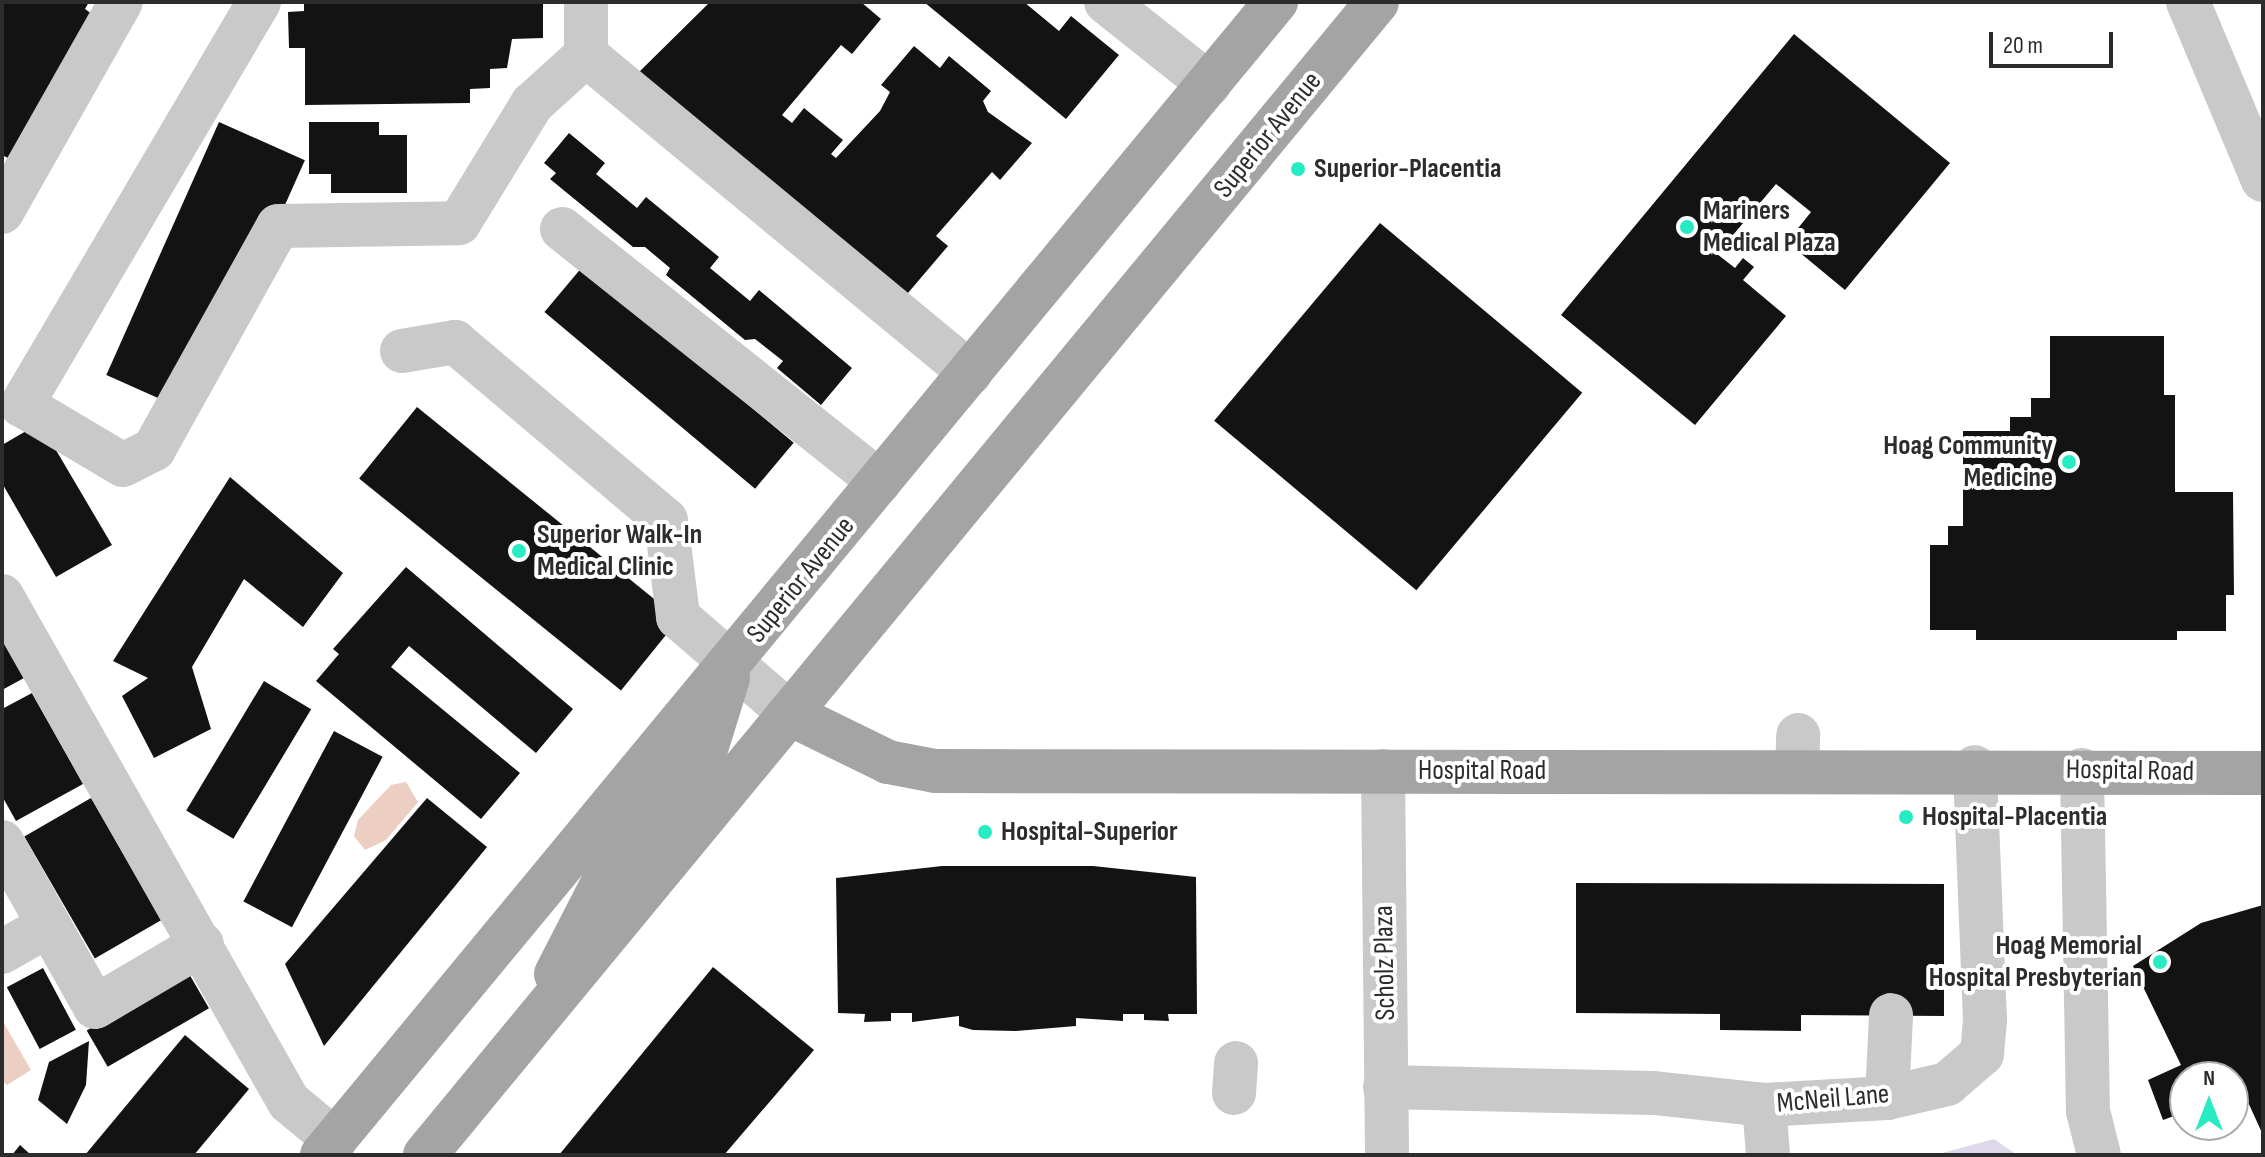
<!DOCTYPE html>
<html>
<head>
<meta charset="utf-8">
<style>
	body { margin:0 }
	#map { position:relative; width:2265px; height:1157px; overflow:hidden; background:#fff; font-family:"Sofia Sans Condensed",sans-serif }
	div>[style] { position:absolute }
	.green>* { inset:0; background:#ded8eb }
	.water>* { inset:0; background:#eccec3 }
	.building>* { inset:0; background:#131313; transform-origin:0 0 }
	.minor>* { height:44px; margin:-22px; padding:0 22px; transform-origin:22px; border-radius:22px; background:#c9c9c9 }
	.major>* { height:44px; margin:-22px; padding:0 22px; transform-origin:22px; border-radius:22px; background:#a4a4a4 }
	.dots>* { width:22px; height:22px; translate:-50% -50%; box-sizing:border-box; border:4px solid #fff; border-radius:50% }
	span { translate:-50% -50%; white-space:nowrap; text-align:center; line-height:1.15; -webkit-text-stroke:8px #fff; paint-order:stroke }
	.street-label { font-size:28px; color:#2c2c2c }
	.poi-label { font-size:28px; color:#2c2c2c; font-weight:700 }
	.left { translate:0 -50%; text-align:left }
	.right { translate:-100% -50%; text-align:right }
	.frame { position:absolute; inset:0; border:4px solid #2c2c2c; pointer-events:none }
	.north { position:absolute; left:2169px; top:1061px; width:80px; height:80px; box-sizing:border-box; background:#fff; border:2px solid #ababab; border-radius:50%; rotate:0deg; font-size:22px; font-weight:700; line-height:32px; text-align:center; color:#2c2c2c }
	.north::after { content:''; display:block; margin:auto; width:28px; height:36px; background:#26ebc3; clip-path:polygon(50% 0,100% 100%,50% 72%,0 100%) }
	.scale { position:absolute; left:1989px; top:32px; width:124px; height:36px; box-sizing:border-box; border:4px solid #2c2c2c; border-top:0; padding-left:10px; font-size:24px; line-height:28px; white-space:nowrap; color:#2c2c2c; -webkit-text-stroke:6px #fff; paint-order:stroke }
</style>
</head>
<body>
<div id="map">
	<div class="green">
		<div style="clip-path:polygon(1994px 1139px,2017px 1155px,1935px 1155px)"></div>
	</div>
	<div class="water">
		<div style="clip-path:polygon(406px 782px,418px 802px,386px 840px,365px 850px,354px 836px,358px 820px,391px 785px)"></div>
		<div style="clip-path:polygon(2px 1020px,31px 1070px,7px 1085px,2px 1081px)"></div>
	</div>
	<div class="building">
		<div style="clip-path:polygon(2px 2px,89px 2px,85px 9px,92px 14px,8px 158px,2px 155px)"></div>
		<div style="clip-path:polygon(304px 2px,543px 2px,543px 38px,512px 39px,507px 68px,490px 69px,490px 88px,470px 89px,470px 103px,305px 105px,305px 48px,289px 48px,288px 12px,304px 11px)"></div>
		<div style="clip-path:polygon(710px 2px,861px 2px,881px 19px,852px 54px,841px 45px,782px 115px,792px 123px,804px 108px,843px 140px,831px 154px,836px 158px,880px 111px,890px 92px,881px 85px,914px 46px,940px 68px,949px 56px,991px 91px,983px 101px,988px 112px,1032px 143px,1000px 180px,992px 172px,936px 236px,948px 246px,902px 300px,636px 75px)"></div>
		<div style="clip-path:polygon(924px 2px,1024px 2px,1059px 31px,1071px 16px,1119px 55px,1066px 119px)"></div>
		<div style="clip-path:polygon(1794px 34px,1950px 163px,1845px 290px,1787px 242px,1811px 212px,1776px 184px,1717px 254px,1735px 268px,1743px 258px,1754px 267px,1743px 280px,1786px 316px,1695px 425px,1561px 315px)"></div>
		<div style="left:219px;top:122px;width:94px;height:277px;rotate:24deg"></div>
		<div style="clip-path:polygon(309px 122px,379px 122px,379px 135px,407px 135px,407px 193px,331px 193px,331px 174px,309px 174px)"></div>
		<div style="clip-path:polygon(569px 133px,605px 163px,596px 174px,637px 208px,646px 197px,719px 257px,710px 268px,750px 301px,759px 290px,852px 368px,821px 405px,777px 368px,783px 361px,755px 339px,745px 340px,666px 275px,670px 268px,645px 247px,633px 247px,550px 179px,556px 173px,544px 163px)"></div>
		<div style="left:1380px;top:223px;width:264px;height:258px;rotate:40deg"></div>
		<div style="left:583px;top:266px;width:275px;height:60px;rotate:40deg"></div>
		<div style="clip-path:polygon(2050px 336px,2164px 336px,2164px 395px,2175px 395px,2175px 492px,2233px 492px,2234px 595px,2226px 595px,2226px 631px,2177px 631px,2177px 640px,1976px 640px,1976px 630px,1930px 630px,1930px 545px,1948px 545px,1948px 526px,1963px 526px,1963px 431px,2010px 431px,2010px 417px,2031px 417px,2031px 398px,2050px 398px)"></div>
		<div style="left:417px;top:407px;width:337px;height:92px;rotate:39deg"></div>
		<div style="clip-path:polygon(40px 423px,112px 545px,56px 577px,2px 483px,2px 445px)"></div>
		<div style="clip-path:polygon(230px 477px,343px 573px,303px 627px,244px 579px,192px 667px,211px 729px,154px 758px,122px 696px,148px 678px,113px 661px)"></div>
		<div style="clip-path:polygon(406px 567px,573px 709px,536px 753px,409px 646px,391px 667px,520px 773px,481px 819px,316px 681px,339px 654px,333px 649px)"></div>
		<div style="clip-path:polygon(2px 639px,24px 678px,2px 690px)"></div>
		<div style="left:264px;top:681px;width:55px;height:151px;rotate:31deg"></div>
		<div style="clip-path:polygon(32px 693px,83px 784px,16px 821px,2px 796px,2px 709px)"></div>
		<div style="left:334px;top:731px;width:55px;height:193px;rotate:28deg"></div>
		<div style="left:91px;top:798px;width:141px;height:77px;rotate:60deg"></div>
		<div style="clip-path:polygon(427px 798px,487px 847px,324px 1046px,285px 964px)"></div>
		<div style="clip-path:polygon(942px 866px,1093px 866px,1196px 877px,1197px 1014px,1168px 1014px,1169px 1021px,1144px 1020px,1144px 1014px,1123px 1014px,1123px 1021px,1076px 1018px,1076px 1026px,1016px 1031px,973px 1030px,959px 1026px,959px 1016px,912px 1022px,912px 1013px,891px 1013px,891px 1021px,864px 1022px,865px 1014px,838px 1013px,836px 878px)"></div>
		<div style="clip-path:polygon(1576px 883px,1944px 884px,1944px 1016px,1801px 1015px,1801px 1031px,1720px 1030px,1720px 1014px,1576px 1013px)"></div>
		<div style="clip-path:polygon(2263px 905px,2263px 1135px,2242px 1089px,2233px 1093px,2233px 1077px,2185px 1077px,2185px 1112px,2163px 1120px,2148px 1080px,2181px 1065px,2133px 966px,2201px 923px)"></div>
		<div style="clip-path:polygon(713px 967px,814px 1050px,724px 1155px,559px 1155px)"></div>
		<div style="left:43px;top:968px;width:70px;height:41px;rotate:62deg"></div>
		<div style="left:188px;top:972px;width:42px;height:117px;rotate:60deg"></div>
		<div style="clip-path:polygon(185px 1035px,249px 1089px,194px 1155px,85px 1155px)"></div>
		<div style="clip-path:polygon(89px 1041px,86px 1085px,67px 1124px,38px 1100px,49px 1062px)"></div>
		<div style="clip-path:polygon(20px 1145px,31px 1155px,12px 1155px)"></div>
	</div>
	<div class="minor">
		<div style="left:259px;top:2px;width:468px;rotate:120.5deg"></div>
		<div style="left:22px;top:405px;width:117px;rotate:30.7deg"></div>
		<div style="left:123px;top:465px;width:35px;rotate:-27deg"></div>
		<div style="left:154px;top:449px;width:255px;rotate:-60.9deg"></div>
		<div style="left:278px;top:226px;width:181px;rotate:-0.9deg"></div>
		<div style="left:459px;top:223px;width:140px;rotate:-58.5deg"></div>
		<div style="left:532px;top:104px;width:73px;rotate:-42.2deg"></div>
		<div style="left:586px;top:2px;width:53px;rotate:90deg"></div>
		<div style="left:586px;top:55px;width:499px;rotate:39.6deg"></div>
		<div style="left:1106px;top:2px;width:132px;rotate:38.5deg"></div>
		<div style="left:2188px;top:2px;width:193px;rotate:67.2deg"></div>
		<div style="left:2px;top:212px;width:241px;rotate:-60.5deg"></div>
		<div style="left:562px;top:229px;width:406px;rotate:38.5deg"></div>
		<div style="left:402px;top:351px;width:54px;rotate:-9.6deg"></div>
		<div style="left:455px;top:342px;width:276px;rotate:40.2deg"></div>
		<div style="left:666px;top:520px;width:98px;rotate:82.9deg"></div>
		<div style="left:678px;top:617px;width:150px;rotate:40.7deg"></div>
		<div style="left:2px;top:596px;width:582px;rotate:60.44deg"></div>
		<div style="left:289px;top:1102px;width:60px;rotate:39.6deg"></div>
		<div style="left:1797px;top:770px;width:35px;rotate:-88deg"></div>
		<div style="left:2082px;top:770px;width:341px;rotate:89deg"></div>
		<div style="left:2088px;top:1111px;width:45px;rotate:76deg"></div>
		<div style="left:1383px;top:771px;width:384px;rotate:89.4deg"></div>
		<div style="left:2px;top:842px;width:189px;rotate:60.6deg"></div>
		<div style="left:95px;top:1007px;width:124px;rotate:-30.5deg"></div>
		<div style="left:2px;top:952px;width:54px;rotate:-29.9deg"></div>
		<div style="left:1385px;top:1087px;width:269px;rotate:1.3deg"></div>
		<div style="left:1654px;top:1093px;width:111px;rotate:6.2deg"></div>
		<div style="left:1764px;top:1105px;width:123px;rotate:-3.3deg"></div>
		<div style="left:1887px;top:1098px;width:62px;rotate:-13.1deg"></div>
		<div style="left:1947px;top:1084px;width:46px;rotate:-40.6deg"></div>
		<div style="left:1982px;top:1054px;width:34px;rotate:-85deg"></div>
		<div style="left:1985px;top:1020px;width:253px;rotate:-92.3deg"></div>
		<div style="left:1234px;top:1093px;width:30px;rotate:-86deg"></div>
		<div style="left:1887px;top:1098px;width:83px;rotate:-87.2deg"></div>
		<div style="left:1764px;top:1105px;width:50px;rotate:85.4deg"></div>
	</div>
	<div class="major">
		<div style="left:792px;top:715px;width:107px;rotate:26.1deg"></div>
		<div style="left:888px;top:762px;width:48px;rotate:10.8deg"></div>
		<div style="left:935px;top:771px;width:1328px;rotate:0.09deg"></div>
		<div style="left:556px;top:974px;width:116px;rotate:-62.8deg"></div>
		<div style="left:609px;top:871px;width:143px;rotate:-49.5deg"></div>
		<div style="left:702px;top:762px;width:88px;rotate:-72.8deg"></div>
		<div style="left:322px;top:1155px;width:1497px;rotate:-50.4deg"></div>
		<div style="left:425px;top:1155px;width:1495px;rotate:-50.45deg"></div>
	</div>
	<div class="dots">
		<div style="left:1298px;top:169px;background:#26ebc3"></div>
		<div style="left:1687px;top:227px;background:#26ebc3"></div>
		<div style="left:2069px;top:462px;background:#26ebc3"></div>
		<div style="left:519px;top:551px;background:#26ebc3"></div>
		<div style="left:1906px;top:817px;background:#26ebc3"></div>
		<div style="left:985px;top:832px;background:#26ebc3"></div>
		<div style="left:2160px;top:962px;background:#26ebc3"></div>
	</div>
	<div class="street-label">
		<span style="left:1268px;top:135px;rotate:-51deg">Superior Avenue</span>
		<span style="left:801px;top:580px;rotate:-51deg">Superior Avenue</span>
		<span style="left:1482px;top:771px">Hospital Road</span>
		<span style="left:2130px;top:771px;rotate:1deg">Hospital Road</span>
		<span style="left:1385px;top:963px;rotate:-91deg">Scholz Plaza</span>
		<span style="left:1833px;top:1099px;rotate:-5deg">McNeil Lane</span>
	</div>
	<div class="poi-label">
		<span class="left" style="left:1314px;top:169px">Superior-Placentia</span>
		<span class="left" style="left:1703px;top:227px">Mariners<br>Medical Plaza</span>
		<span class="right" style="left:2053px;top:462px">Hoag Community<br>Medicine</span>
		<span class="left" style="left:537px;top:551px">Superior Walk-In<br>Medical Clinic</span>
		<span class="left" style="left:1922px;top:817px">Hospital-Placentia</span>
		<span class="left" style="left:1001px;top:832px">Hospital-Superior</span>
		<span class="right" style="left:2142px;top:962px">Hoag Memorial<br>Hospital Presbyterian</span>
	</div>
	<div class="frame"></div>
	<div class="north">N</div>
	<div class="scale">20 m</div>
</div>
</body>
</html>
